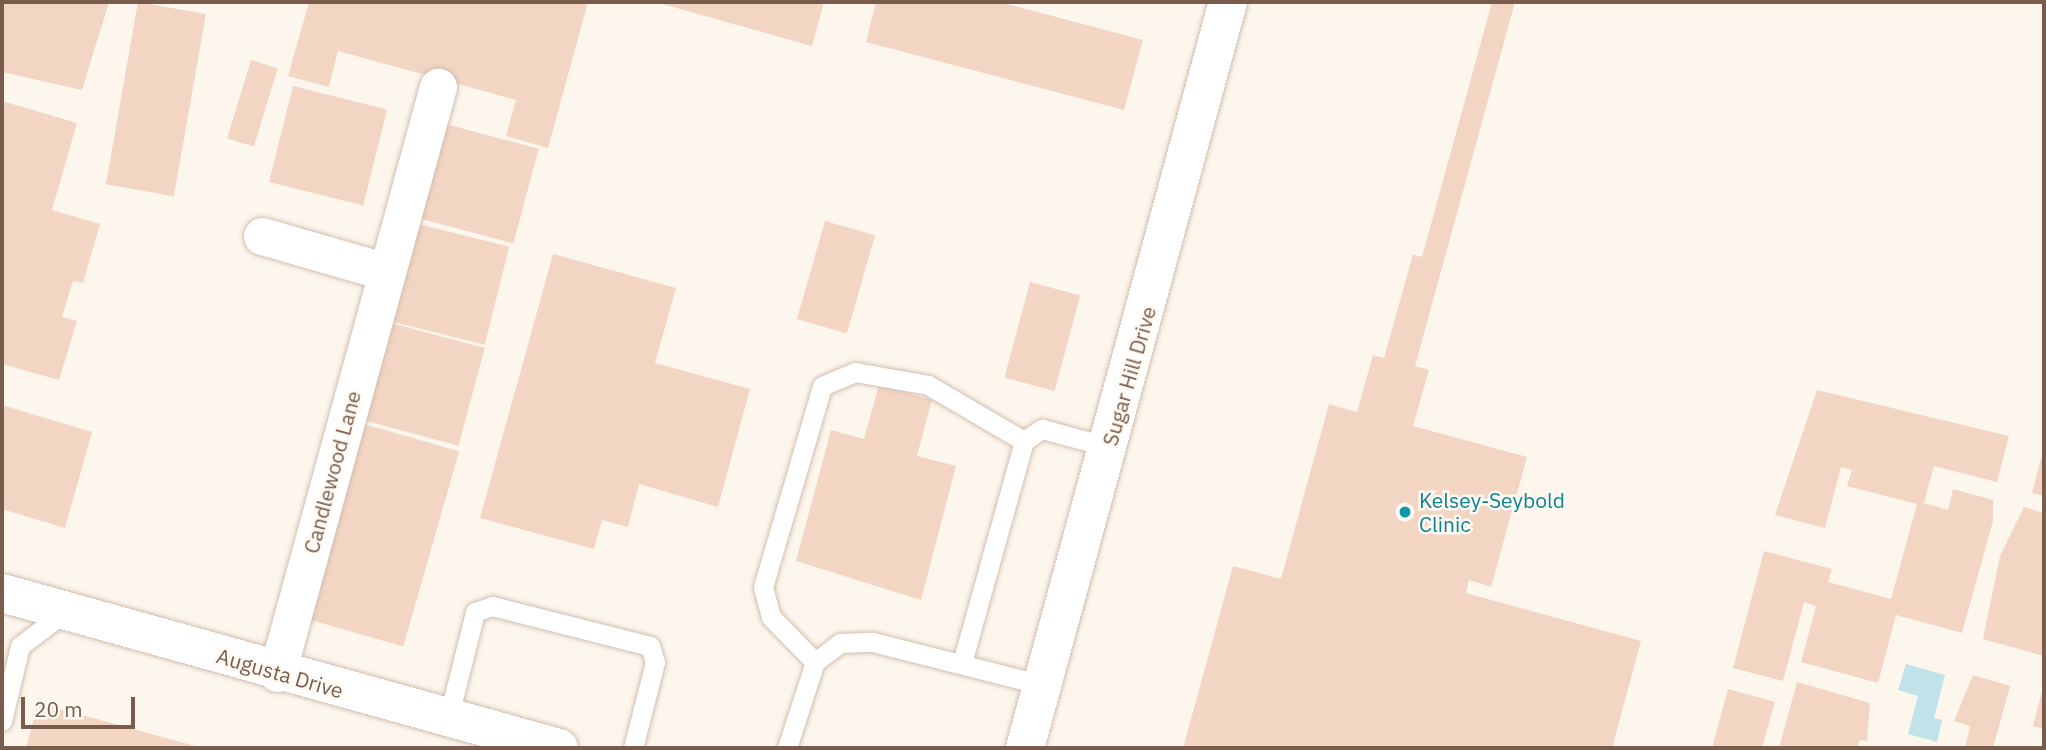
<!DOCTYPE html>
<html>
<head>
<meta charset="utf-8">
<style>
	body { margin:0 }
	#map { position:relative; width:2046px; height:750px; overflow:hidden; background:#fdf6ec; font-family:"IBM Plex Sans",sans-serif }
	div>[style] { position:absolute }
	.water>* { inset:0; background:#bfe3e8 }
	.building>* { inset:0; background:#f3d5c3; transform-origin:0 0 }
	.roads { filter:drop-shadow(0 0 2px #d1beb0) drop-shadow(0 0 2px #d1beb0) }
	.lane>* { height:19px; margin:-9.5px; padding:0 9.5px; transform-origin:9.5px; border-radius:9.5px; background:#fff }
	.street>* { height:37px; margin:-18.5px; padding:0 18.5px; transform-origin:18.5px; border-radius:18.5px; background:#fff }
	.secondary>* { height:38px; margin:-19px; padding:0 19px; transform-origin:19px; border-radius:19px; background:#fff }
	.dots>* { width:19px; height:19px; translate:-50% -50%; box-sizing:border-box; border:4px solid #fffaf3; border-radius:50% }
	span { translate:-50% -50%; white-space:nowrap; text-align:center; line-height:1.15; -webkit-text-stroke:5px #fffaf3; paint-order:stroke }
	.street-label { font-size:21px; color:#7a5c4d }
	.culture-label { font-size:21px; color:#0d838f }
	.left { translate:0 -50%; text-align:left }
	.frame { position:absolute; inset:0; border:4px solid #7a5c4d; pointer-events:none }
	.scale { position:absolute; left:21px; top:697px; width:114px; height:32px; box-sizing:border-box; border:4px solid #7a5c4d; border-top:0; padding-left:9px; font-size:21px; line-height:24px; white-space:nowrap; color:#7a5c4d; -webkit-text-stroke:5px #fffaf3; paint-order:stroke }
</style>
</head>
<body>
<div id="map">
	<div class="water">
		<div style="clip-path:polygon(1906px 664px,1945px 675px,1934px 718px,1942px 720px,1937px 742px,1908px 734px,1918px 696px,1898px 690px)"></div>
	</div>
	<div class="building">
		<div style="clip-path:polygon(2px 2px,109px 2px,82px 90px,2px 72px)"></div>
		<div style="left:138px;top:2px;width:69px;height:185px;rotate:10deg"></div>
		<div style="clip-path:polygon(309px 2px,588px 2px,548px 148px,506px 136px,516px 100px,338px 51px,329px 87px,288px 76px)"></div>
		<div style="clip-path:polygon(655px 2px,824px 2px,812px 46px)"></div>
		<div style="clip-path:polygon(876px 2px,1000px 2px,1143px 40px,1124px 110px,866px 42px)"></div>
		<div style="clip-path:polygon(1492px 2px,1515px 2px,1415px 366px,1429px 370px,1413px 426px,1527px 457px,1491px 587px,1469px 580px,1466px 593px,1641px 641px,1612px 748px,1183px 748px,1233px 566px,1281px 579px,1329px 404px,1357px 412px,1373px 355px,1384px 358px,1413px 254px,1422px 257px)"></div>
		<div style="left:251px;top:60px;width:28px;height:82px;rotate:17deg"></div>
		<div style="left:293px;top:86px;width:97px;height:99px;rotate:14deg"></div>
		<div style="clip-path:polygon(2px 101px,77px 123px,52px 210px,100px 224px,83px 283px,73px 281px,62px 317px,77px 321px,59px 380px,2px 364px)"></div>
		<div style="left:446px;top:124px;width:96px;height:98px;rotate:15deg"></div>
		<div style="left:825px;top:221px;width:52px;height:102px;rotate:16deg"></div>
		<div style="left:418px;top:224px;width:94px;height:101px;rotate:14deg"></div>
		<div style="clip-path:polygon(553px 254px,676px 288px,655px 363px,750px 389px,718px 507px,639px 484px,628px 527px,602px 520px,594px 549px,480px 518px)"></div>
		<div style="left:1030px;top:282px;width:52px;height:99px;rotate:15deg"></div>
		<div style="left:391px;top:323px;width:97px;height:101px;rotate:15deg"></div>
		<div style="clip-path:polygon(879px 385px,932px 400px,917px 456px,956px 466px,921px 600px,796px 561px,831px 430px,864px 439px)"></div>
		<div style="clip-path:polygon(1817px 390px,2009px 436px,1997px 482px,1934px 466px,1924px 503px,1948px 510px,1953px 489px,1993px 500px,1993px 521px,1962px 633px,1896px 615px,1878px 683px,1801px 662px,1816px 606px,1804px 602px,1783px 681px,1733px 668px,1764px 551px,1832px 569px,1828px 582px,1891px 599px,1917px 504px,1847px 486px,1852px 470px,1841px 467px,1825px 528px,1775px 515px)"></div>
		<div style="clip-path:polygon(2px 405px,92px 432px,65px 528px,2px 509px)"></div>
		<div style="left:364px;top:424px;width:99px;height:203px;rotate:16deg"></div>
		<div style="clip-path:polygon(2043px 451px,2044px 451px,2044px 496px,2032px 493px)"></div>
		<div style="clip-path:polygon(2024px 507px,2044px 513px,2044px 656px,1983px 639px,2000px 556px)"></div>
		<div style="clip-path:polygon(1973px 675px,2010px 686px,1993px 748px,1965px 748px,1970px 726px,1954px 721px)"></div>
		<div style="clip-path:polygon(1797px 682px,1870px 703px,1867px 741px,1860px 740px,1857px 748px,1779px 748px)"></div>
		<div style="clip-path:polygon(2043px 688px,2044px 688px,2044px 729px,2033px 726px)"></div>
		<div style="clip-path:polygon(1728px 689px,1775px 702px,1762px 748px,1712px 748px)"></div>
		<div style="clip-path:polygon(38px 703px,199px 747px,199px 748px,26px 748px)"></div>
	</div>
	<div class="roads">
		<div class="lane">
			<div style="left:815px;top:662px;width:63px;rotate:-134.4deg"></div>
			<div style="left:771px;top:617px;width:31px;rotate:-105deg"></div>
			<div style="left:763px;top:587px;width:209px;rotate:-73.6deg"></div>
			<div style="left:822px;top:386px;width:36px;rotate:-23deg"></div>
			<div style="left:855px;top:372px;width:74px;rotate:10.1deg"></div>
			<div style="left:928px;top:385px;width:111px;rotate:30.3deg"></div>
			<div style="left:962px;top:663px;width:230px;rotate:-74.4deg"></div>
			<div style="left:1024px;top:441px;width:22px;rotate:-34deg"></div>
			<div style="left:1042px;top:429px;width:69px;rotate:15deg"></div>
			<div style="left:448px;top:719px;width:110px;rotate:-75.8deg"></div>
			<div style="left:475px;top:612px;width:18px;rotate:-19deg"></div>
			<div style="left:492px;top:606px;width:163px;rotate:14.2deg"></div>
			<div style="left:650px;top:646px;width:17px;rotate:73deg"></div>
			<div style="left:655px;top:662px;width:89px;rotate:104.3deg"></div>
			<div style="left:2px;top:721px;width:77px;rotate:-76.5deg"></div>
			<div style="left:20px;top:646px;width:58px;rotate:-37.3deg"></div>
			<div style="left:787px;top:748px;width:90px;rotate:-72deg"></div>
			<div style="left:815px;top:662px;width:31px;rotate:-37deg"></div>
			<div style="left:840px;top:643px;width:33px;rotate:-2deg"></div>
			<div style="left:873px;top:642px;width:175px;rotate:14.2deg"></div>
		</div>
		<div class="street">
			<div style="left:262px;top:236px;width:130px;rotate:16.1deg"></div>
			<div style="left:277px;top:673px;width:608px;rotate:-74.64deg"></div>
		</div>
		<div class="secondary">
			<div style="left:2px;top:593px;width:578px;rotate:15.55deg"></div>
			<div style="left:1025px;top:748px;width:773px;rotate:-74.78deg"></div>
		</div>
	</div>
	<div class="dots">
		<div style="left:1405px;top:512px;background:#0f9aa8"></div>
	</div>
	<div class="street-label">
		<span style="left:1129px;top:376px;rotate:-74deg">Sugar Hill Drive</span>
		<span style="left:332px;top:472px;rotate:-75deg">Candlewood Lane</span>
		<span style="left:280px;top:673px;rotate:16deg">Augusta Drive</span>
	</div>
	<div class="culture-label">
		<span class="left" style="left:1419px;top:512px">Kelsey-Seybold<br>Clinic</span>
	</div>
	<div class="frame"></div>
	<div class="scale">20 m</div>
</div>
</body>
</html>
